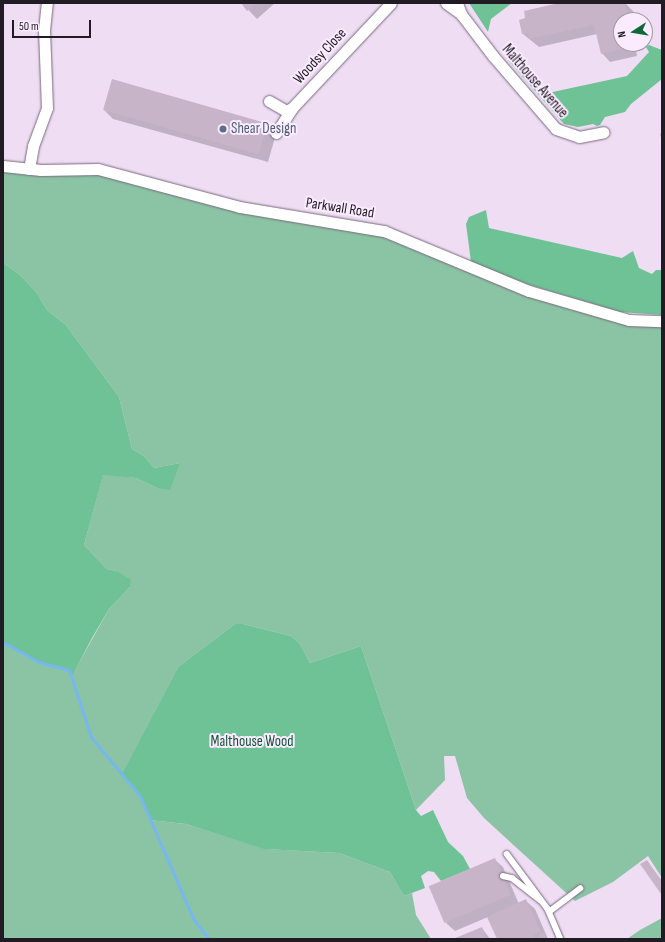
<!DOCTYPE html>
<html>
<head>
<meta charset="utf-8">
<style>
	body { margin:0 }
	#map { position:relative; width:665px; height:942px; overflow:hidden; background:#efddf4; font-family:"Sofia Sans Condensed",sans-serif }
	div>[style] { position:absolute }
	.green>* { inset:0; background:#8bc4a4 }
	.forest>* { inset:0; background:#6fc296 }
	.shadow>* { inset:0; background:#0003 }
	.stream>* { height:3px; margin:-1.5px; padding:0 1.5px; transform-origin:1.5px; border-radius:1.5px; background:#77b7ef }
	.building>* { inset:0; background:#c7b4c8; transform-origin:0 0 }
	.round { border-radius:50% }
	.roads { filter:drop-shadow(0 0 1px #78697d) drop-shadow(0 0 1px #78697d) }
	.service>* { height:5.5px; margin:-2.75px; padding:0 2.75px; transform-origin:2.75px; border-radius:2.75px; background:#fff }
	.minor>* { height:11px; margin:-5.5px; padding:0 5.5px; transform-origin:5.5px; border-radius:5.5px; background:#fff }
	.dots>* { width:11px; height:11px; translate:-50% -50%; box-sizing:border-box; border:2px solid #faecfe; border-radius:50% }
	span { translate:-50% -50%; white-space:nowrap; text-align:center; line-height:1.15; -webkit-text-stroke:4px #faecfe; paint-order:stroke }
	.street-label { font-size:15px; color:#211b23 }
	.service-label { font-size:15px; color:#4e5e75 }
	.left { translate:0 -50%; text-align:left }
	.park-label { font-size:15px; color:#115336 }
	.frame { position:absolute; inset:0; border:4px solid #211b23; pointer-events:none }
	.north { position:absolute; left:613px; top:12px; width:40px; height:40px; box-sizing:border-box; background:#faecfe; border:1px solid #a398a6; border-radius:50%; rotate:258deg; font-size:11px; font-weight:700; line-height:16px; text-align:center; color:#211b23 }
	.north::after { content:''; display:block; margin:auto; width:14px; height:18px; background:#116739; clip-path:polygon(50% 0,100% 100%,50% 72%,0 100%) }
	.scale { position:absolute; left:12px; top:20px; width:79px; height:18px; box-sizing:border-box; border:2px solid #211b23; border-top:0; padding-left:5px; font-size:12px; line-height:14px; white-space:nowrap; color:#211b23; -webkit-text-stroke:3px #faecfe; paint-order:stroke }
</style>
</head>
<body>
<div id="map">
	<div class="green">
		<div style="clip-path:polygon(3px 171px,95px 173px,282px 220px,377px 234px,536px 297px,634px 326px,662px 326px,662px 878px,648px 856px,613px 882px,575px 901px,484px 818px,467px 798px,455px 756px,444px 756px,445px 780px,416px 810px,361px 646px,310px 663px,300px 644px,291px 636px,243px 624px,235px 624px,178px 667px,123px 773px,140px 796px,149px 820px,186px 824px,266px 849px,339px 853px,390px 872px,404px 896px,412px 893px,416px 915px,431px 939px,3px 939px,3px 642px,39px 662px,69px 670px,71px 677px,109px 609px,130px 587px,117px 571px,107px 569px,84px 545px,103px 474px,136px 478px,157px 488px,180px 463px,154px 468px,144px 456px,132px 449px,119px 397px,66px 325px,47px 310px,37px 293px,19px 274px,3px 263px)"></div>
		<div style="clip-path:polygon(662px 918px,662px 939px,627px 939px,640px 930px)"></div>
	</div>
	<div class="forest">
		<div style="clip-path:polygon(469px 3px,512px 3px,491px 19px,488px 32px)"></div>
		<div style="clip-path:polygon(649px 45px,662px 50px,662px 79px,631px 104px,625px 112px,605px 117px,600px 125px,597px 126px,593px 124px,578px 127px,564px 124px,508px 60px,510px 52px,515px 49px,512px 57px,538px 89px,548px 93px,627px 76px,649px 52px,646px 47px)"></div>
		<div style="clip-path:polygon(486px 210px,489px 228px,622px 258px,633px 251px,639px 268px,652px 274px,656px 270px,662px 270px,662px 315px,620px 312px,523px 283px,471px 262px,466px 224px,469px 217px)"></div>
		<div style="clip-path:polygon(3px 263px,19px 274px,37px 293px,47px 310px,66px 325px,119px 397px,132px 449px,144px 456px,154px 468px,180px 463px,170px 490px,157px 488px,136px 478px,103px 475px,84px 545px,107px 569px,117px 571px,131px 580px,130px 587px,109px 609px,92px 638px,71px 678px,68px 670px,39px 662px,3px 642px)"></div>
		<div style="clip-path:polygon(235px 624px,243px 624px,291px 636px,300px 644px,310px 663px,361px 646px,416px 810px,421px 816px,433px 810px,448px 842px,463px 856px,470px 869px,441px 881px,434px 872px,428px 871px,421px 876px,425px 888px,404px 896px,390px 872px,339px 853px,264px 849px,186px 824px,149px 820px,140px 796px,122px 774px,178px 667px)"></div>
	</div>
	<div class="shadow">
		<div style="clip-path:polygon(242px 3px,275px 3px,257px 19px)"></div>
		<div style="clip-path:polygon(564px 3px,625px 3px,633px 11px,635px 20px,621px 20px,621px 44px,635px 44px,637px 56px,610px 62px,602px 53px,597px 34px,539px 47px,523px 34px)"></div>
		<div style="clip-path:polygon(104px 110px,267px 125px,276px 134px,268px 162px,113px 119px)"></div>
		<div style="clip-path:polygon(662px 133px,662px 141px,660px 134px)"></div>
		<div style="clip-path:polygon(494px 859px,503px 867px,519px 904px,526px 901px,535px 909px,548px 939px,498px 939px,488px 917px,455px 931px,446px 923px)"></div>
		<div style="clip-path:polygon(647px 861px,662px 881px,662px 894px,642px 864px)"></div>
		<div style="clip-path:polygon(482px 928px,490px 939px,456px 939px)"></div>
	</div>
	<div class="stream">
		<div style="left:3px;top:642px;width:41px;rotate:29.1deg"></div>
		<div style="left:39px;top:662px;width:31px;rotate:15deg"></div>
		<div style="left:69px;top:670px;width:71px;rotate:71.8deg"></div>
		<div style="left:91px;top:737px;width:77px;rotate:50.3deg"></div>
		<div style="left:140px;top:796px;width:135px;rotate:66.5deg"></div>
		<div style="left:194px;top:920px;width:24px;rotate:52deg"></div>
	</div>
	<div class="building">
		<div style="clip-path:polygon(241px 3px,257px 3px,247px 11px)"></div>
		<div style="clip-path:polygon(559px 3px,625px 3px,628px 17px,621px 20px,621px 44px,629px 44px,629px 47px,601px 54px,594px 25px,529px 39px,528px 33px,522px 34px,519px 20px,525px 18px,524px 11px)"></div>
		<div style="left:112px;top:79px;width:162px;height:32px;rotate:16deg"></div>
		<div style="left:495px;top:858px;width:40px;height:72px;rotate:67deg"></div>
		<div style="clip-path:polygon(647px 860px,662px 882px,661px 894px,640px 864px)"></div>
		<div style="clip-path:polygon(526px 899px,541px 932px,534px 935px,536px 939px,497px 939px,487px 917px)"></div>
		<div style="clip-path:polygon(482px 927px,487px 939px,453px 939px)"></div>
		<div class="round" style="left:538.5px;top:932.5px;width:7px;height:7px"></div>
	</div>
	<div class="roads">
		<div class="service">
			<div style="left:507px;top:854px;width:69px;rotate:53.3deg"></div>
			<div style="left:548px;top:909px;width:33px;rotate:67deg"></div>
			<div style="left:503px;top:876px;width:9px;rotate:13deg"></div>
			<div style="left:512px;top:878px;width:36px;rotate:38deg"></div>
			<div style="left:549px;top:912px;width:39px;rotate:-37deg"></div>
		</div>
		<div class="minor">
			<div style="left:446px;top:3px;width:19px;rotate:36deg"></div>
			<div style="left:457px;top:3px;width:12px;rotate:70deg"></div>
			<div style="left:461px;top:14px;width:53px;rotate:52.7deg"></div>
			<div style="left:493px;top:56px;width:96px;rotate:49.2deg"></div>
			<div style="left:556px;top:129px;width:24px;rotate:19deg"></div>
			<div style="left:579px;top:137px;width:25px;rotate:-11deg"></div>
			<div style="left:269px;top:101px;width:20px;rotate:30deg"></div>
			<div style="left:286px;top:111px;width:7px;rotate:-27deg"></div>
			<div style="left:276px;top:133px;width:30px;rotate:-57deg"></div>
			<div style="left:292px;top:108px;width:144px;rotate:-46.7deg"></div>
			<div style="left:3px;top:166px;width:38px;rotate:6deg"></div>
			<div style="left:41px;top:170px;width:57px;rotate:-1deg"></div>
			<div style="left:98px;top:169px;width:147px;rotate:15deg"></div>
			<div style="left:240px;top:207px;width:146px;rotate:9.5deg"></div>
			<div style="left:384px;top:231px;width:157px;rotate:22.5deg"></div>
			<div style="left:529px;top:291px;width:104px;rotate:16.2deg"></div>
			<div style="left:629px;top:320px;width:33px;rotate:2deg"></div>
			<div style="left:29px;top:169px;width:23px;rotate:-80deg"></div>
			<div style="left:33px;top:146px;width:40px;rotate:-69.8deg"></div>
			<div style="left:47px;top:108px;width:78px;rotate:-92.2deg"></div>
			<div style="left:44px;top:30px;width:27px;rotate:-84deg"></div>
		</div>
	</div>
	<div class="dots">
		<div style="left:223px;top:129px;background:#5c6f8a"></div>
	</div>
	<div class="street-label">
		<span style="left:320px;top:56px;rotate:-47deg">Woodsy Close</span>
		<span style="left:535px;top:81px;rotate:49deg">Malthouse Avenue</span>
		<span style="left:340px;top:208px;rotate:9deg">Parkwall Road</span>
	</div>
	<div class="service-label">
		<span class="left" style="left:231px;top:129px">Shear Design</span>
	</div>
	<div class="park-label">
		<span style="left:252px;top:742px">Malthouse Wood</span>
	</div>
	<div class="frame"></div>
	<div class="north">N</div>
	<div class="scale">50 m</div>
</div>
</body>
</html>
